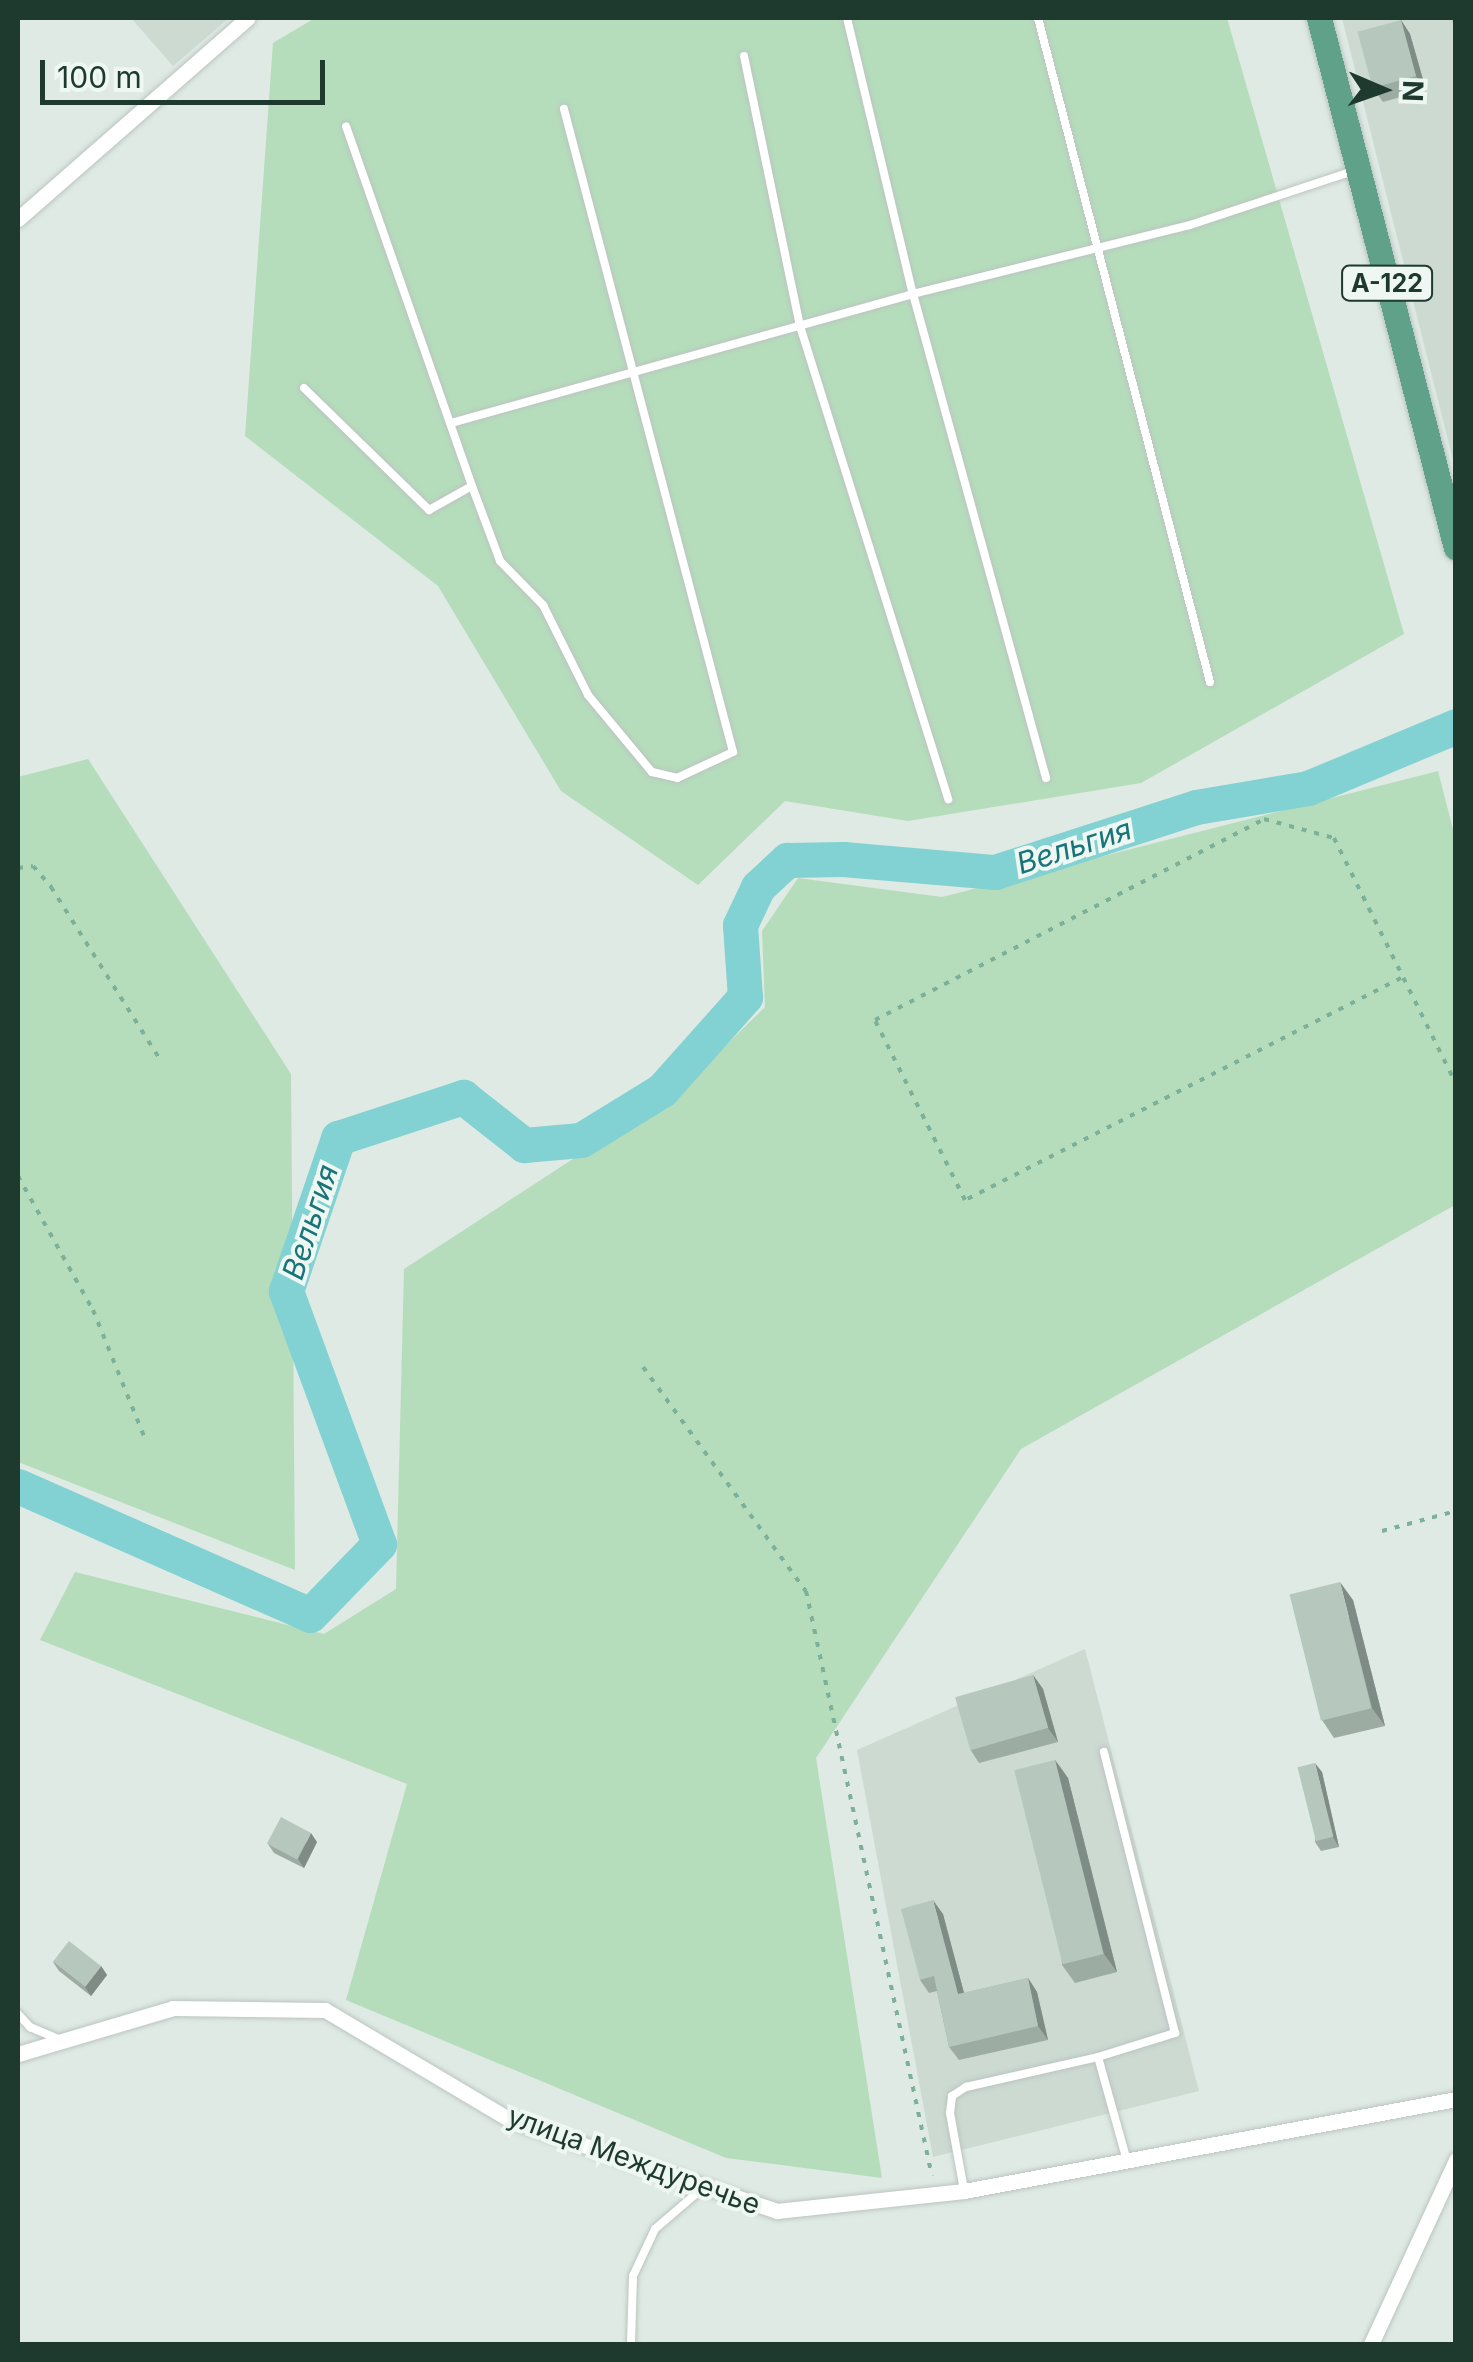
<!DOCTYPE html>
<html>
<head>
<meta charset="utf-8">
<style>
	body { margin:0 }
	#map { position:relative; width:1473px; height:2362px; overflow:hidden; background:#deeae3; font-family:Inter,sans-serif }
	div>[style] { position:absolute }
	.built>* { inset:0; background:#ccdad2 }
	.green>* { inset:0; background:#b5ddbb }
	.river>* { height:35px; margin:-17.5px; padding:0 17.5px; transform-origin:17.5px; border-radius:17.5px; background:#82d1d3 }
	.path>* { height:4px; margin-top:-2px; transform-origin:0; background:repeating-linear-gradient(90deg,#7cb099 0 5px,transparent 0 13px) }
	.roads { filter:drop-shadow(0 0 2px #bcc4c1) drop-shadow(0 0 2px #bcc4c1) }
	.lane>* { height:8px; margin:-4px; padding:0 4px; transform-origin:4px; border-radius:4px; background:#fff }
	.street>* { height:15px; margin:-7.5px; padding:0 7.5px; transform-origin:7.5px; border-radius:7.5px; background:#fff }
	.primary>* { height:25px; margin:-12.5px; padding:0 12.5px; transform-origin:12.5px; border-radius:12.5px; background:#60a289 }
	.wall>* { inset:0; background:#9daca3 }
	.shaded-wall>* { inset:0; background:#7f8c85 }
	.building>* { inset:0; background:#b6c8be; transform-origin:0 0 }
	span { translate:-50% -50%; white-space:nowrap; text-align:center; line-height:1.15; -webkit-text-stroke:8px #eef7f1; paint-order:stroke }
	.shield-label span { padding:2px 8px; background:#eef7f1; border:2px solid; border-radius:8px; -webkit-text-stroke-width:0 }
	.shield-label { font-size:25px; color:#1e3a2f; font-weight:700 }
	.street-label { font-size:28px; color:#1e3a2f }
	.water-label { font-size:30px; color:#177478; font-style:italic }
	.frame { position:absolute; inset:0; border:20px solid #1e3a2f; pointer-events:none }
	.north { position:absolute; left:1333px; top:40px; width:100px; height:100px; -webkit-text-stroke:8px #eef7f1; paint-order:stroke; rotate:92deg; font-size:28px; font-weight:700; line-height:40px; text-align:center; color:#1e3a2f }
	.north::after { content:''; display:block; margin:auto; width:35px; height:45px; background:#1e3a2f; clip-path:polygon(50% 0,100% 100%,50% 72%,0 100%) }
	.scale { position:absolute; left:40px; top:60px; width:285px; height:45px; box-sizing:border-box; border:5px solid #1e3a2f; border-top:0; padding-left:12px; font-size:30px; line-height:35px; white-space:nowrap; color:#1e3a2f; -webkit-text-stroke:8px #eef7f1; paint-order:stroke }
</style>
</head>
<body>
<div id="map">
	<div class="built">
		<div style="clip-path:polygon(131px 18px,229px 18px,173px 66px)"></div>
		<div style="clip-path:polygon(1342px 18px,1455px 18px,1455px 468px)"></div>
		<div style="clip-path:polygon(1085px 1649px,1199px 2091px,933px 2157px,857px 1750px)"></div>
	</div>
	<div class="green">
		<div style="clip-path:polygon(315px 18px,1227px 18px,1404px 634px,1141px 783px,908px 821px,785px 801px,698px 885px,561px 791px,438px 586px,245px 436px,273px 43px)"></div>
		<div style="clip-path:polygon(88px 759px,291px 1074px,295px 1570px,18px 1462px,18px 777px)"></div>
		<div style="clip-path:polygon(1438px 771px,1456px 841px,1455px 1205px,1021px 1449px,816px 1758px,882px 2178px,726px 2158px,346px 2000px,407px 1784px,40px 1640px,75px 1572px,324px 1634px,396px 1589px,404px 1269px,682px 1088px,765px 1007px,762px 931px,798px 878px,942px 897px)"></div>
	</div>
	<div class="river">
		<div style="left:18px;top:1486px;width:319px;rotate:23.8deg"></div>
		<div style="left:310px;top:1615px;width:99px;rotate:-45.8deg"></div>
		<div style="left:379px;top:1544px;width:270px;rotate:-110.2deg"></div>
		<div style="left:286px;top:1291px;width:162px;rotate:-71.2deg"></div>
		<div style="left:338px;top:1138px;width:132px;rotate:-18.2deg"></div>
		<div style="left:463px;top:1097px;width:78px;rotate:38.2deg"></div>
		<div style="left:524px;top:1145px;width:57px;rotate:-5deg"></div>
		<div style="left:581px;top:1140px;width:95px;rotate:-31.7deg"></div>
		<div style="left:662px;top:1090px;width:125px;rotate:-48.3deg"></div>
		<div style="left:745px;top:997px;width:72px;rotate:-94deg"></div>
		<div style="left:740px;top:925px;width:42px;rotate:-64.7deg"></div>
		<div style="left:758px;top:887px;width:40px;rotate:-43deg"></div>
		<div style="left:787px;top:860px;width:56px;rotate:-1deg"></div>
		<div style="left:843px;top:859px;width:153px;rotate:4.9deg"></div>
		<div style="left:995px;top:872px;width:211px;rotate:-17.9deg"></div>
		<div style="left:1196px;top:807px;width:114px;rotate:-9.6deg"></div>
		<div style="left:1308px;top:788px;width:160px;rotate:-22.7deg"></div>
	</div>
	<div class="path">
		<div style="left:18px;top:868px;width:15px;rotate:-8deg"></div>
		<div style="left:33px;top:866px;width:28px;rotate:49deg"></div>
		<div style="left:51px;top:887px;width:202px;rotate:57.7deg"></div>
		<div style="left:1401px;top:978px;width:489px;rotate:153deg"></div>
		<div style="left:965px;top:1200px;width:201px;rotate:-116.6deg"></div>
		<div style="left:875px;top:1020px;width:438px;rotate:-27.3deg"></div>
		<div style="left:1264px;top:819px;width:73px;rotate:15.2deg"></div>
		<div style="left:1334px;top:838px;width:275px;rotate:63.6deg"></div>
		<div style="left:18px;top:1176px;width:154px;rotate:60.8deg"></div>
		<div style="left:93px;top:1310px;width:136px;rotate:68deg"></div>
		<div style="left:643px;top:1367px;width:277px;rotate:54deg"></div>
		<div style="left:806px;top:1591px;width:598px;rotate:77.85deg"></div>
		<div style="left:1382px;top:1531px;width:77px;rotate:-15.1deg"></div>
	</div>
	<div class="roads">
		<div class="lane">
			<div style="left:847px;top:18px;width:284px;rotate:76.6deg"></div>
			<div style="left:913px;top:294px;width:502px;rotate:74.63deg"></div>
			<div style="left:1038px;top:18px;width:686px;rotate:75.48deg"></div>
			<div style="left:744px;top:56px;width:276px;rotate:78.3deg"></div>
			<div style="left:800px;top:326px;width:496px;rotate:72.6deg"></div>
			<div style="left:304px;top:388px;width:175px;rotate:44.3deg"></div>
			<div style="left:429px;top:510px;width:49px;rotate:-29.2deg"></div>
			<div style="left:472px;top:486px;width:381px;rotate:-109.3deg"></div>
			<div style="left:451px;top:423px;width:480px;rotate:-15.6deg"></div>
			<div style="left:913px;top:294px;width:285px;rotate:-14deg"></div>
			<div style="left:1190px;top:225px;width:172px;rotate:-18.3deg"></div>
			<div style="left:472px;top:486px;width:80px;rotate:69.5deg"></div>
			<div style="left:500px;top:561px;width:62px;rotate:45.7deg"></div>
			<div style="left:543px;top:605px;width:101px;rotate:63.4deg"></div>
			<div style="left:588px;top:695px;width:100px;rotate:50.3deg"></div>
			<div style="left:652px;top:772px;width:26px;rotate:13deg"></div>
			<div style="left:677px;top:778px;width:62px;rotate:-24.9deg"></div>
			<div style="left:733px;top:752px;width:665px;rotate:-104.73deg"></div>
			<div style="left:18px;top:2014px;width:18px;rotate:47deg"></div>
			<div style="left:30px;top:2027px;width:30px;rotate:23deg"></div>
			<div style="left:1098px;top:2057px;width:81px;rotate:-17.3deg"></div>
			<div style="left:1175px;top:2033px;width:290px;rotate:-104.2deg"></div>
			<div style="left:964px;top:2190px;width:78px;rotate:-100.3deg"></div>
			<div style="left:950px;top:2113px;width:17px;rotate:-83deg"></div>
			<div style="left:952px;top:2096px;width:17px;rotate:-33deg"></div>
			<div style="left:966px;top:2087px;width:135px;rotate:-12.8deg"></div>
			<div style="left:1098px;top:2057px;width:108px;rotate:74.4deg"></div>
			<div style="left:631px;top:2344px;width:68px;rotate:-88.3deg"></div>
			<div style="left:633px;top:2276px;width:52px;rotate:-64.9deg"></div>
			<div style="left:655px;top:2229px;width:66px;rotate:-40.7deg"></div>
		</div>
		<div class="street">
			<div style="left:18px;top:219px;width:305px;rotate:-41.2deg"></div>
			<div style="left:18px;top:2054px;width:162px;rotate:-16.5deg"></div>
			<div style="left:173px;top:2008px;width:152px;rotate:0.8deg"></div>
			<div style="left:325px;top:2010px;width:215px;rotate:30.7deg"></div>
			<div style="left:510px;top:2120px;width:282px;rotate:18.8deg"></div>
			<div style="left:777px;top:2211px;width:188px;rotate:-6.1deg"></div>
			<div style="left:964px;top:2191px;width:501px;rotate:-10.59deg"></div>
			<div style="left:1371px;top:2344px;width:203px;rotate:-65.2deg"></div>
		</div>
		<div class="primary">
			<div style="left:1319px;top:18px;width:547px;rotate:75.51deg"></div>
		</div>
	</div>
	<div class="wall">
		<div style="clip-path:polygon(1401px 20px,1410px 34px,1426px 90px,1383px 102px,1373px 88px)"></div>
		<div style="clip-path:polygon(1353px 1600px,1385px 1726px,1334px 1738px,1322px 1720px)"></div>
		<div style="clip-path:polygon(1033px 1675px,1043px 1689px,1058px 1742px,979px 1763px,970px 1749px)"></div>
		<div style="clip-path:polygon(1055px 1760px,1068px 1778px,1117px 1972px,1075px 1983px,1062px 1965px)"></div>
		<div style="clip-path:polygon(1322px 1772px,1339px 1847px,1321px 1851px,1315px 1842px)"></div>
		<div style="clip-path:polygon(317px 1842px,304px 1868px,274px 1853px,268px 1844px)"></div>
		<div style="clip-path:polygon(943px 1914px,964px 1993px,1028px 1978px,1037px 1992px,1048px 2040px,959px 2060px,949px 2047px,937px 1991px,929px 1993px,920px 1980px)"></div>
		<div style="clip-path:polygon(53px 1962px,101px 1966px,107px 1975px,91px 1996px,59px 1971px)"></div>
	</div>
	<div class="shaded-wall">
		<div style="clip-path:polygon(1401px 20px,1410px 34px,1426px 90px,1416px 76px)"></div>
		<div style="clip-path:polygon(1340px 1582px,1353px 1600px,1385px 1726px,1372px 1708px)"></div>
		<div style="clip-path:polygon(1033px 1675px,1043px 1689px,1058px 1742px,1048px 1728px)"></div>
		<div style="clip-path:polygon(1055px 1760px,1068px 1778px,1117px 1972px,1104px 1954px)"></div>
		<div style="clip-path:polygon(1315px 1763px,1322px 1772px,1339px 1847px,1333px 1837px)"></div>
		<div style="clip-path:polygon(311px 1833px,317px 1842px,304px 1868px,298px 1859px)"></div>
		<div style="clip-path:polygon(933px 1900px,943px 1914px,968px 2008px,958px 1994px)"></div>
		<div style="clip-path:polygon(101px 1966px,107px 1975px,91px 1996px,85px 1987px)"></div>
		<div style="clip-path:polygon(1028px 1978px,1037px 1992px,1048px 2040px,1038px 2026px)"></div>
	</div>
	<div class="building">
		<div style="clip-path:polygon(1451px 18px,1456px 18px,1456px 33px)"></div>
		<div style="left:1401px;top:20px;width:58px;height:45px;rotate:75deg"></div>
		<div style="left:1340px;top:1582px;width:130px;height:52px;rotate:76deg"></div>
		<div style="left:1033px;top:1675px;width:55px;height:81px;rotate:74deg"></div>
		<div style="left:1055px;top:1760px;width:200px;height:42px;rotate:76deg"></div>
		<div style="left:1315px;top:1763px;width:76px;height:18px;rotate:76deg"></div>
		<div style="left:281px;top:1817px;width:34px;height:30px;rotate:28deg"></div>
		<div style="clip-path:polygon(933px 1900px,958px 1994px,1028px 1978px,1038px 2026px,949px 2047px,934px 1976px,920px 1980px,901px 1909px)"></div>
		<div style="left:69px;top:1941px;width:41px;height:26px;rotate:38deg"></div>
	</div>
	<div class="shield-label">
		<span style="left:1387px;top:283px">А-122</span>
	</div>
	<div class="street-label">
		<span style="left:634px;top:2160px;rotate:20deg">улица Междуречье</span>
	</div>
	<div class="water-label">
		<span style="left:1074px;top:846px;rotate:-18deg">Вельгия</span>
		<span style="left:310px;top:1222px;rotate:-72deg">Вельгия</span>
	</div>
	<div class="frame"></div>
	<div class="north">N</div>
	<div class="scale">100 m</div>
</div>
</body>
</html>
